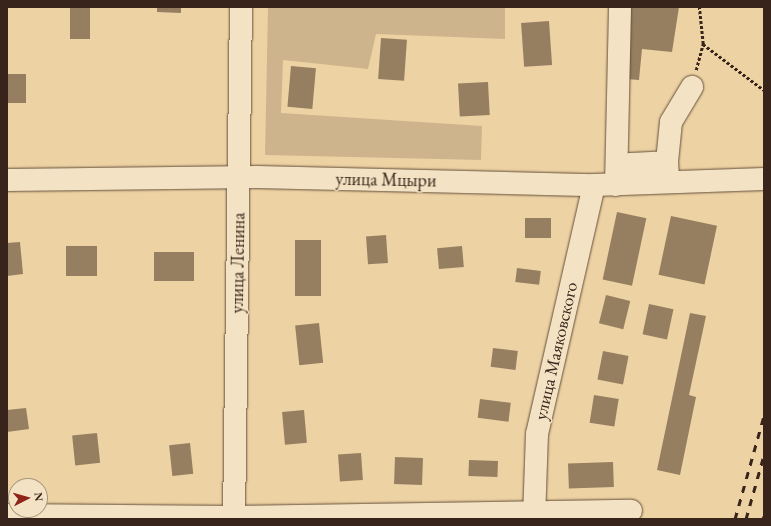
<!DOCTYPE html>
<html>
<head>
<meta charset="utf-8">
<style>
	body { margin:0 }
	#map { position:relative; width:771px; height:526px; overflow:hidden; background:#edd2a3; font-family:"EB Garamond",serif }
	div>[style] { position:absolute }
	.green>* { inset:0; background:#ceb48c }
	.building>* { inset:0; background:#967e61; transform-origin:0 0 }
	.path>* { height:2.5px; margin-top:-1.25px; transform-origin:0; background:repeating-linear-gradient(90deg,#38241a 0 3px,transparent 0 5px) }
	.roads { filter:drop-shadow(0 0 1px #65503c) drop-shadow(0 0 1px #65503c) }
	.minor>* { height:22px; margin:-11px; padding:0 11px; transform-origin:11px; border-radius:11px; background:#f3e2c3 }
	.rail>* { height:3px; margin-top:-1.5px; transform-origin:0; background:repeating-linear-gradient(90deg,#38241a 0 7px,transparent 0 14px) }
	span { translate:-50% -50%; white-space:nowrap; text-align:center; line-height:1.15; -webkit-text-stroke:3px #f3e2c3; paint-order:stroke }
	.street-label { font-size:18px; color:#38241a }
	.frame { position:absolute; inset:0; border:8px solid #38241a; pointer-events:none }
	.north { position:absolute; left:8px; top:478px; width:40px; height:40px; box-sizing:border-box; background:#f3e2c3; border:1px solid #a8967f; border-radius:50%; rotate:84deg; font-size:11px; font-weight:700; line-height:16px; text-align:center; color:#38241a }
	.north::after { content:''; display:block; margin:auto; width:14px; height:18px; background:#8f2418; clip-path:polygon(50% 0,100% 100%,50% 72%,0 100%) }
</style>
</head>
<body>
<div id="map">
	<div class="green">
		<div style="clip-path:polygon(268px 7px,505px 7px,505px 39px,376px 34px,368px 69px,283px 60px,281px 113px,482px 126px,481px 160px,265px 155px)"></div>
	</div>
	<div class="building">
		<div style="left:70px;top:7px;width:20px;height:32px"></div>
		<div style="clip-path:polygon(157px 7px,181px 7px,181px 13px,157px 12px)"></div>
		<div style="clip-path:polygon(631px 7px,679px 7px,672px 52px,642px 49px,639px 80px,626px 79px)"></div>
		<div style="left:549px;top:21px;width:44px;height:28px;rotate:86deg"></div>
		<div style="left:381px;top:38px;width:26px;height:41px;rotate:4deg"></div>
		<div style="left:291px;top:66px;width:25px;height:41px;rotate:5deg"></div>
		<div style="left:7px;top:74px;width:19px;height:29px"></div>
		<div style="left:488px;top:82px;width:33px;height:30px;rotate:87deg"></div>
		<div style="left:617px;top:212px;width:30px;height:69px;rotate:12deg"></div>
		<div style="left:671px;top:216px;width:47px;height:60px;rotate:12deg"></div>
		<div style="left:525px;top:218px;width:26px;height:20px"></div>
		<div style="left:386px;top:235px;width:28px;height:20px;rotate:86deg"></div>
		<div style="left:295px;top:240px;width:26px;height:56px"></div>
		<div style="clip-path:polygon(20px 242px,23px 274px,7px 276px,7px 243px)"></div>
		<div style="left:66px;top:246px;width:31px;height:30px"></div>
		<div style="left:462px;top:246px;width:21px;height:25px;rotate:85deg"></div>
		<div style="left:154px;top:252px;width:40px;height:29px"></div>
		<div style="left:517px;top:268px;width:24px;height:14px;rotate:7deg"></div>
		<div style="left:606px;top:295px;width:25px;height:29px;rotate:14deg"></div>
		<div style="left:649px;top:304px;width:25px;height:31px;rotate:12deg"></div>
		<div style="clip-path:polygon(690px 313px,706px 316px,689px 395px,696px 397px,680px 475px,657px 470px)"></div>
		<div style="left:319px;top:323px;width:40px;height:24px;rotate:84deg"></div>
		<div style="left:493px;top:348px;width:25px;height:19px;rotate:7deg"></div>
		<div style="left:603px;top:351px;width:26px;height:29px;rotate:11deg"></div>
		<div style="left:594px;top:395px;width:25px;height:28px;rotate:9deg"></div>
		<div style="left:480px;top:399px;width:31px;height:19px;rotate:7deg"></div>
		<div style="clip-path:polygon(26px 408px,29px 429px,7px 432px,7px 410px)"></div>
		<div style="left:304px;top:410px;width:33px;height:22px;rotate:85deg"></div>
		<div style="left:97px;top:433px;width:30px;height:25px;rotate:84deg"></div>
		<div style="left:190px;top:443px;width:31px;height:21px;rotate:84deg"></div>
		<div style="left:361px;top:453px;width:27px;height:23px;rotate:86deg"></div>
		<div style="left:395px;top:457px;width:28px;height:27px;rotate:2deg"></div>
		<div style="left:469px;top:460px;width:29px;height:16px;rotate:2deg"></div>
		<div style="left:613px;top:462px;width:25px;height:45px;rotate:88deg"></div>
	</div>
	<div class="path">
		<div style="left:703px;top:44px;width:76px;rotate:37deg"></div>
		<div style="left:696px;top:70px;width:27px;rotate:-75deg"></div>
		<div style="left:703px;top:44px;width:37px;rotate:-96deg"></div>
	</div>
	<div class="roads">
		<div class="minor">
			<div style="left:667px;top:162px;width:40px;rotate:-84.3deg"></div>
			<div style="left:671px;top:122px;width:41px;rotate:-59deg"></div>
			<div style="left:7px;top:180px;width:250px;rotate:-0.7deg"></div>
			<div style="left:257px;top:177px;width:337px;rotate:1.4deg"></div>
			<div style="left:594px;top:185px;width:170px;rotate:-2deg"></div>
			<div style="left:619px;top:184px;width:23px;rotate:-59deg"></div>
			<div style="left:631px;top:164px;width:36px;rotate:-3deg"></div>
			<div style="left:667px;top:162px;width:13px;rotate:86deg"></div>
			<div style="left:616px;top:185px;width:178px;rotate:-88.7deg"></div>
			<div style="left:7px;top:515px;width:227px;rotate:0.5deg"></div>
			<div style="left:234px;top:517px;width:397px;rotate:-0.9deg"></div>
			<div style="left:234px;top:519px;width:512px;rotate:-89.22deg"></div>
			<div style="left:534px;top:519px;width:85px;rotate:-88deg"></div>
			<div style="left:537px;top:434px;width:255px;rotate:-77.1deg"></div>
		</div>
	</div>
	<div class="rail">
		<div style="left:735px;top:519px;width:107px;rotate:-74.3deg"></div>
		<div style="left:746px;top:519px;width:66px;rotate:-74.3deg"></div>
		<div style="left:763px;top:519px;width:3px;rotate:-72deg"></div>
	</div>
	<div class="street-label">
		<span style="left:386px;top:180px;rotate:1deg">улица Мцыри</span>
		<span style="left:238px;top:263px;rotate:-89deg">улица Ленина</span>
		<span style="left:556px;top:351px;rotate:-77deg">улица Маяковского</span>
	</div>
	<div class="frame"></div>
	<div class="north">N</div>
</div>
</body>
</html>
